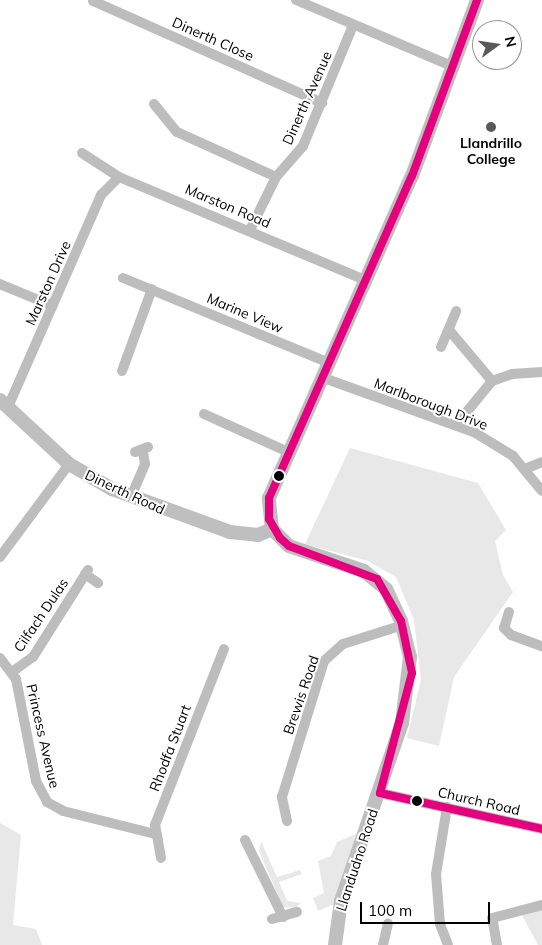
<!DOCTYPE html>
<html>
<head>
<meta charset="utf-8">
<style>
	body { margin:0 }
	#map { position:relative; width:542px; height:945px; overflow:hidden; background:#fff; font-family:Mulish,sans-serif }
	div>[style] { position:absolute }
	.green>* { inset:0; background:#e8e8e8 }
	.street>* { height:10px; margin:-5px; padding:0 5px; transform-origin:5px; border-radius:5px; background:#bdbdbd }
	.secondary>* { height:14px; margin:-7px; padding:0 7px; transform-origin:7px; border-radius:7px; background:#bfbfbf }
	.bus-1>* { height:8px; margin:-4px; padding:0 4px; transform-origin:4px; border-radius:4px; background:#e5007d }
	.dots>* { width:14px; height:14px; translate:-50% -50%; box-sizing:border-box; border:2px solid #fff; border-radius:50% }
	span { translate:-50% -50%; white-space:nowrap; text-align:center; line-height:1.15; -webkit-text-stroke:4px #fff; paint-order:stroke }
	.street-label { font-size:14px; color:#000 }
	.poi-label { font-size:14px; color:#000; font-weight:700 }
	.north { position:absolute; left:472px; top:20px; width:50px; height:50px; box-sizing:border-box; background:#fff; border:1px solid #999; border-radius:50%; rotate:76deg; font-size:14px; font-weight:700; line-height:20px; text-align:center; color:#000 }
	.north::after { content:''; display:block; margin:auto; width:18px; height:22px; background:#595959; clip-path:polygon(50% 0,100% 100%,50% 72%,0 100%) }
	.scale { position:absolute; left:360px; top:902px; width:130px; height:22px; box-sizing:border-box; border:2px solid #000; border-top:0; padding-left:6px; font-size:15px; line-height:18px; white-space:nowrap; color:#000; -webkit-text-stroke:4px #fff; paint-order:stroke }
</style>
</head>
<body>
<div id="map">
	<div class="green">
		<div style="clip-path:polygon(350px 448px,478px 483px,506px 530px,495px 541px,503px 575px,513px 592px,454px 677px,439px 746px,407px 738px,421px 679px,414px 620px,396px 577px,368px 561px,305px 544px)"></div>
		<div style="clip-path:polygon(0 823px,21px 835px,13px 925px,36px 929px,42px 945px,0 945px)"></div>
		<div style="clip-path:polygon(356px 834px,337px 903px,318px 911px,313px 898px,324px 893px,318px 861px,331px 856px,337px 842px)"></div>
		<div style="clip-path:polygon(261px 841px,277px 877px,300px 870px,302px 874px,279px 882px,287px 901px,301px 903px,295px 908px,283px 907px,259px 851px)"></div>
		<div style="clip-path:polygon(542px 905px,542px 945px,538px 945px,518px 908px)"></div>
	</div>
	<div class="street">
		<div style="left:296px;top:0;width:172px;rotate:23deg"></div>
		<div style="left:93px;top:1px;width:251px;rotate:24deg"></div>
		<div style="left:154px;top:104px;width:36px;rotate:51deg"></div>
		<div style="left:177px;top:132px;width:109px;rotate:24.4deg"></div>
		<div style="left:82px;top:153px;width:44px;rotate:33deg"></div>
		<div style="left:119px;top:177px;width:267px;rotate:22.7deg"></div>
		<div style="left:250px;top:230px;width:59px;rotate:-63.9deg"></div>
		<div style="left:276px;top:177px;width:41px;rotate:-48.9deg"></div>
		<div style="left:303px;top:146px;width:131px;rotate:-67.5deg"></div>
		<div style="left:123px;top:278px;width:221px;rotate:22.4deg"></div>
		<div style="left:0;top:284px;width:57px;rotate:22.5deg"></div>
		<div style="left:449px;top:330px;width:67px;rotate:49.9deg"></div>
		<div style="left:441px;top:347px;width:39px;rotate:-67deg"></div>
		<div style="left:122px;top:371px;width:87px;rotate:-69.9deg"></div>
		<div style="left:321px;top:377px;width:163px;rotate:19.8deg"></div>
		<div style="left:474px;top:432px;width:46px;rotate:31.6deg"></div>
		<div style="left:513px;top:456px;width:45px;rotate:50.4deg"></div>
		<div style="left:8px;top:407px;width:232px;rotate:-66.3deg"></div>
		<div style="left:101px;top:195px;width:25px;rotate:-45deg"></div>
		<div style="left:204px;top:414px;width:90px;rotate:24.3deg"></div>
		<div style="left:456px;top:425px;width:57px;rotate:-50.7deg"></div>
		<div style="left:492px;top:381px;width:21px;rotate:-19deg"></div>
		<div style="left:512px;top:374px;width:30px;rotate:-4deg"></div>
		<div style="left:135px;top:452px;width:14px;rotate:-21deg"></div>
		<div style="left:525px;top:469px;width:18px;rotate:-22deg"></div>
		<div style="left:131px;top:497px;width:36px;rotate:-67deg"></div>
		<div style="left:145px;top:464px;width:11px;rotate:-100deg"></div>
		<div style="left:0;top:557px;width:116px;rotate:-53.4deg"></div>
		<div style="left:85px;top:574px;width:16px;rotate:35deg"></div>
		<div style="left:509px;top:612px;width:17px;rotate:107deg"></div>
		<div style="left:504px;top:628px;width:10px;rotate:45deg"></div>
		<div style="left:511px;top:635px;width:33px;rotate:20deg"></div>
		<div style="left:0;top:658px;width:26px;rotate:53deg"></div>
		<div style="left:16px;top:679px;width:104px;rotate:78.9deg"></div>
		<div style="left:36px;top:781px;width:24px;rotate:62deg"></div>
		<div style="left:47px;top:802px;width:18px;rotate:29deg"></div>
		<div style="left:63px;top:811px;width:95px;rotate:14deg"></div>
		<div style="left:12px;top:672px;width:26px;rotate:-36deg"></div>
		<div style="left:33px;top:657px;width:103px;rotate:-57.7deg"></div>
		<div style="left:380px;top:793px;width:166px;rotate:12.5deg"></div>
		<div style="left:447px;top:807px;width:68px;rotate:99.3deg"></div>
		<div style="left:436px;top:874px;width:50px;rotate:85.4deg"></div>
		<div style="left:440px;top:924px;width:22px;rotate:69deg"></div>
		<div style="left:287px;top:821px;width:25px;rotate:-102deg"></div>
		<div style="left:282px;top:797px;width:142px;rotate:-72.8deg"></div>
		<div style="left:324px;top:661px;width:25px;rotate:-42deg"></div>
		<div style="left:343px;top:644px;width:63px;rotate:-17.6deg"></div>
		<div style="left:245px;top:840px;width:86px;rotate:63.7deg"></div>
		<div style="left:161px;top:858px;width:34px;rotate:-100deg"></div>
		<div style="left:155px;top:825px;width:189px;rotate:-68.6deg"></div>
		<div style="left:272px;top:919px;width:26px;rotate:-16deg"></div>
		<div style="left:383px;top:945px;width:22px;rotate:-77deg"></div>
		<div style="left:497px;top:945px;width:27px;rotate:-100deg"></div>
		<div style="left:492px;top:918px;width:52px;rotate:-14.6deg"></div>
	</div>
	<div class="secondary">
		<div style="left:0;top:400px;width:94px;rotate:42.8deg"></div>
		<div style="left:69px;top:464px;width:50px;rotate:30.2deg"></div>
		<div style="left:112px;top:489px;width:126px;rotate:20deg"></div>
		<div style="left:230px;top:532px;width:28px;rotate:6deg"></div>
		<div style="left:258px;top:535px;width:15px;rotate:-23deg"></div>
		<div style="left:335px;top:945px;width:44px;rotate:-82.2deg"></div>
		<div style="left:341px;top:901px;width:188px;rotate:-71.1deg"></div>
		<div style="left:402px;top:723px;width:66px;rotate:-83.1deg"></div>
		<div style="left:410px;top:657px;width:37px;rotate:-104deg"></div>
		<div style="left:401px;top:621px;width:35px;rotate:-115deg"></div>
		<div style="left:386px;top:589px;width:28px;rotate:-141deg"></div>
		<div style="left:364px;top:571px;width:79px;rotate:-161.6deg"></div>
		<div style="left:289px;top:546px;width:24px;rotate:-135deg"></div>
		<div style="left:272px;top:529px;width:31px;rotate:-96deg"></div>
		<div style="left:269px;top:498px;width:352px;rotate:-66.1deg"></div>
		<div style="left:412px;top:176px;width:188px;rotate:-69.7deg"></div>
	</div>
	<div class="bus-1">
		<div style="left:380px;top:793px;width:124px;rotate:-75.1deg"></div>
		<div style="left:412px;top:673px;width:53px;rotate:-101.9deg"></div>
		<div style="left:401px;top:621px;width:48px;rotate:-119.7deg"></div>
		<div style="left:377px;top:579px;width:94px;rotate:-159.4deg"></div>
		<div style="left:289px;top:546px;width:12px;rotate:-138deg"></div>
		<div style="left:280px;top:538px;width:22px;rotate:-120deg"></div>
		<div style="left:269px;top:519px;width:21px;rotate:-90deg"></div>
		<div style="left:269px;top:498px;width:352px;rotate:-66.1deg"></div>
		<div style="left:412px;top:176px;width:188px;rotate:-69.7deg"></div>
		<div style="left:380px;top:793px;width:166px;rotate:12.5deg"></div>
	</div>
	<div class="dots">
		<div style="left:491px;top:127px;background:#595959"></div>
		<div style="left:279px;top:476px;background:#000"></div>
		<div style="left:417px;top:801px;background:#000"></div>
	</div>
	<div class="street-label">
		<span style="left:213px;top:39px;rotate:24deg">Dinerth Close</span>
		<span style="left:307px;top:98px;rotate:-66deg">Dinerth Avenue</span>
		<span style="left:228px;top:206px;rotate:23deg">Marston Road</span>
		<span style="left:48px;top:283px;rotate:-66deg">Marston Drive</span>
		<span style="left:245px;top:313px;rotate:23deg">Marine View</span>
		<span style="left:431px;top:404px;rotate:21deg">Marlborough Drive</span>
		<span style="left:125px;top:492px;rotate:25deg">Dinerth Road</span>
		<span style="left:41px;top:615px;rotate:-56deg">Cilfach Dulas</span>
		<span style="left:301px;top:695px;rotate:-71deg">Brewis Road</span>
		<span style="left:43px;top:736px;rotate:77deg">Princess Avenue</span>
		<span style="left:170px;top:748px;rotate:-69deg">Rhodfa Stuart</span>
		<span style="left:479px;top:801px;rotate:13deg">Church Road</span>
		<span style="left:357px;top:860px;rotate:-72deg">Llandudno Road</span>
	</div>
	<div class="poi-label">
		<span style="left:491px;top:151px">Llandrillo<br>College</span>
	</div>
	<div class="north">N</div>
	<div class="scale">100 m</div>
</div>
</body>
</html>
